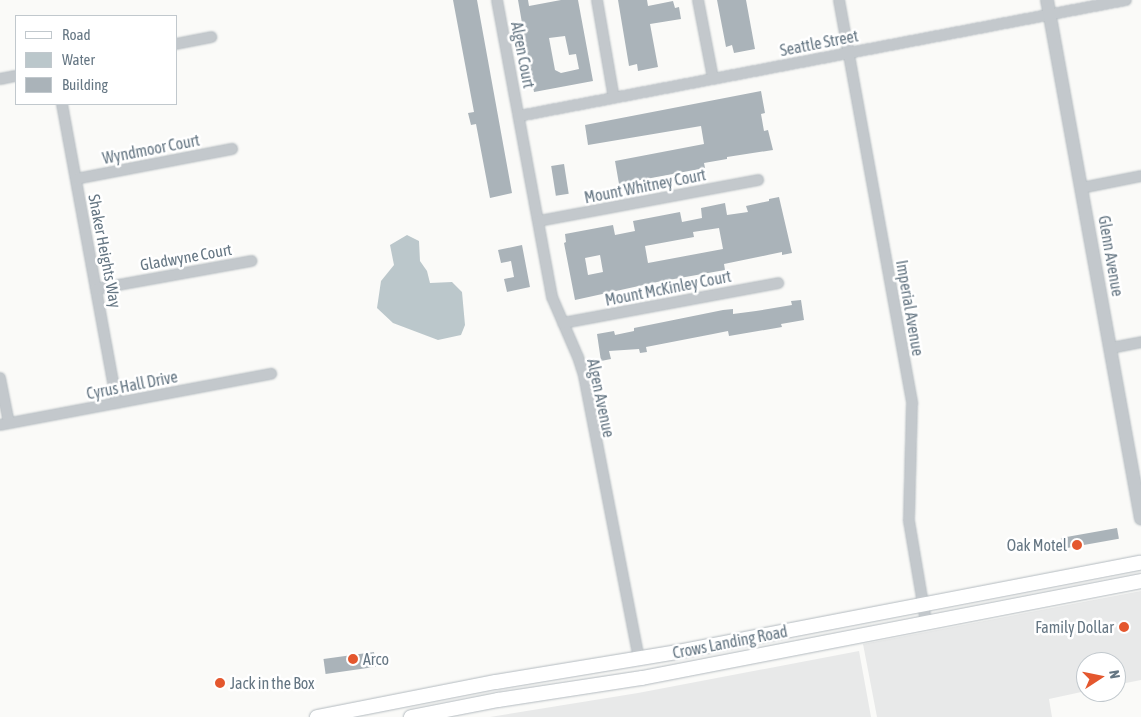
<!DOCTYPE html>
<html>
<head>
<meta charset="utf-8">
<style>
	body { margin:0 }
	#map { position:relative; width:1141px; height:717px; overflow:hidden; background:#fafaf8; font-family:"Asap Condensed",sans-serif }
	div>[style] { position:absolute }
	.built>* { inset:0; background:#e8e9e9 }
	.water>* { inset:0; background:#bbc7cb }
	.building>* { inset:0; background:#aab3b9; transform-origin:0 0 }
	.roads { filter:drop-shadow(0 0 1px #b3babf) drop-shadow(0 0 1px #b3babf) }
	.minor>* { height:10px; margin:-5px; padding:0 5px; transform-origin:5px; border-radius:5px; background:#c3c8cc }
	.tertiary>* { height:12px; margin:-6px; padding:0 6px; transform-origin:6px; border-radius:6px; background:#c3c8cc }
	.secondary>* { height:14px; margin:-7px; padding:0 7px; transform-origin:7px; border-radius:7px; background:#fff }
	.dots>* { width:14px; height:14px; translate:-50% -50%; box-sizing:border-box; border:2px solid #fff; border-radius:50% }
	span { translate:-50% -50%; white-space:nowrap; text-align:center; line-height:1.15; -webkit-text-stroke:5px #fff; paint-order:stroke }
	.street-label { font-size:16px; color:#657683 }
	.poi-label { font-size:16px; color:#657683 }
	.right { translate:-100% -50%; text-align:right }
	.left { translate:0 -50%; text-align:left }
	.legend { position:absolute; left:15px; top:15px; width:162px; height:90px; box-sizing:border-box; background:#fff; border:1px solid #c1c8cd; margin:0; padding:6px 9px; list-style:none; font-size:15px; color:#657683 }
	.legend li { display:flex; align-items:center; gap:10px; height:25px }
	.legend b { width:25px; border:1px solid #c1c8cd }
	.north { position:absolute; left:1076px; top:652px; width:50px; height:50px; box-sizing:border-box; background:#fff; border:1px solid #c1c8cd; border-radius:50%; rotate:79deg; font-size:14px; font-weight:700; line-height:20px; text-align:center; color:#657683 }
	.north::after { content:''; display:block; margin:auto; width:18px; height:22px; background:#e4572e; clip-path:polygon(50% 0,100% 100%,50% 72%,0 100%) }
</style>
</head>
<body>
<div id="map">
	<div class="built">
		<div style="clip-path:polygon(1141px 591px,1141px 680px,1116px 685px,1116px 662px,1086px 662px,1086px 691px,1049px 699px,1052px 717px,877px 717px,863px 644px)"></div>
		<div style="clip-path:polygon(859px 651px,871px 717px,490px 717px,638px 693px)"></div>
	</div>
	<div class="water">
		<div style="clip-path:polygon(407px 235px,419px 241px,420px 261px,427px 271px,430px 283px,452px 282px,462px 292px,465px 325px,461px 335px,438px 340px,393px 323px,377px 308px,381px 281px,394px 265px,390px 245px)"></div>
	</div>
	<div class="building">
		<div style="clip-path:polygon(453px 0,477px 0,512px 193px,490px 198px,476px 124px,471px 125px,468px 113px,474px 112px)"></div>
		<div style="clip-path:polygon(evenodd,518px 0,528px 0,529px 6px,561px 0,578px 0,593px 81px,534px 92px,518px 0,565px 36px,569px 55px,576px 54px,579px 69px,561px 73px,555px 70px,549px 38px,565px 36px)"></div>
		<div style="clip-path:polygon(618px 0,647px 0,648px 6px,673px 1px,675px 8px,679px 7px,681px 19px,650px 24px,658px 67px,638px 71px,637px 64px,629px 66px)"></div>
		<div style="clip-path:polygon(717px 0,746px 0,755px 49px,734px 53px,732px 45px,726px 47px)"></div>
		<div style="clip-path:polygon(761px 91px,765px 113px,761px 114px,764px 131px,768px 130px,773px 150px,727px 157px,727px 159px,704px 163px,705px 168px,619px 184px,615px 161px,704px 144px,701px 126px,588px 145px,585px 125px)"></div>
		<div style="left:564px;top:164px;width:30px;height:13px;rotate:81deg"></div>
		<div style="clip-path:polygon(evenodd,779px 197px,792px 253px,782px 255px,782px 252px,724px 264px,725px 270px,657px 282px,575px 300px,564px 243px,566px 242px,565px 234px,613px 225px,615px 235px,635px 231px,633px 221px,680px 212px,682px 222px,702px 218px,701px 208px,725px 203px,727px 215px,748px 212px,746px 206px,769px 201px,769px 199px,779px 197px,719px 228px,723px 249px,648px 263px,645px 246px,694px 237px,693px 232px,719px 228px,779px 197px,600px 255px,603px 272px,588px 275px,585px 258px,600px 255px)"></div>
		<div style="clip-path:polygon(522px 245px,530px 287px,507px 292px,504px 279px,514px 277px,511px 261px,501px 263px,498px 250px)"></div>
		<div style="clip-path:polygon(801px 300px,804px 320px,781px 324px,782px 327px,729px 336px,728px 331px,713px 334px,646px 347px,647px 352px,640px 353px,639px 349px,609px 351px,611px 359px,601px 361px,597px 334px,614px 331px,615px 335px,634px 331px,634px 328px,723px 310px,733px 309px,733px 314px,756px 311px,792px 305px,791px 301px)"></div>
		<div style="left:1117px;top:528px;width:11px;height:57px;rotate:80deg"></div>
		<div style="left:374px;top:652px;width:15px;height:51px;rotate:82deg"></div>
	</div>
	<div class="roads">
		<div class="minor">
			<div style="left:497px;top:0;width:302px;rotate:79.5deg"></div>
			<div style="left:552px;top:297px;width:65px;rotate:66.6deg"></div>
			<div style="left:578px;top:357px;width:20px;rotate:72deg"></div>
			<div style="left:584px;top:376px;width:288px;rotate:79deg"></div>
			<div style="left:597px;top:0;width:99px;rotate:80.2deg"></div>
			<div style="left:698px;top:0;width:79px;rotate:79.1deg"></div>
			<div style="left:839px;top:0;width:410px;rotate:79.7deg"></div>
			<div style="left:912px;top:403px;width:118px;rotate:91.5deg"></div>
			<div style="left:909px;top:521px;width:102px;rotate:80.4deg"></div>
			<div style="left:176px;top:44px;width:36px;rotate:-11deg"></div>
			<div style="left:0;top:79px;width:16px;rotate:-11deg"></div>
			<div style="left:62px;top:104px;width:304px;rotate:79.6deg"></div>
			<div style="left:519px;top:116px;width:618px;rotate:-10.82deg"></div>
			<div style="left:76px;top:179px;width:159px;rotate:-10.9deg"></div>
			<div style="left:1081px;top:188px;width:61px;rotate:-11.3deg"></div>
			<div style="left:539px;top:221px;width:223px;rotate:-10.6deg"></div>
			<div style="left:96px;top:289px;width:158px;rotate:-10.2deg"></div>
			<div style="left:563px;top:323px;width:219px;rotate:-10.5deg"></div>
			<div style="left:1111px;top:348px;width:31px;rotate:-11deg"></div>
			<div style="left:0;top:378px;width:46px;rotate:78.7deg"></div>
			<div style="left:0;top:425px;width:276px;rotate:-10.7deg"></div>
		</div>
		<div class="tertiary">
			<div style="left:1047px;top:0;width:527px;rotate:79.73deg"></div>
		</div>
		<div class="secondary">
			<div style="left:317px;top:717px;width:182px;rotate:-11.1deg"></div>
			<div style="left:496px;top:682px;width:183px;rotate:-9.4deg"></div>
			<div style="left:677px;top:652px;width:472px;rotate:-10.9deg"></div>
			<div style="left:411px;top:717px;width:89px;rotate:-11.1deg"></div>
			<div style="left:498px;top:700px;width:146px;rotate:-8.7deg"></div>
			<div style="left:642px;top:678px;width:508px;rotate:-11deg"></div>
		</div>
	</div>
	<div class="dots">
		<div style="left:1077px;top:545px;background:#e4572e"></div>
		<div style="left:1124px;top:627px;background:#e4572e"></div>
		<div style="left:353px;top:659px;background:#e4572e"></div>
		<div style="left:220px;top:683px;background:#e4572e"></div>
	</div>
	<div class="street-label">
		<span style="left:819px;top:43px;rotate:-11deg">Seattle Street</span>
		<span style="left:523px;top:55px;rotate:79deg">Algen Court</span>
		<span style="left:151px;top:149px;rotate:-11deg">Wyndmoor Court</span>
		<span style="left:645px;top:186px;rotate:-11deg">Mount Whitney Court</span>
		<span style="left:105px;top:251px;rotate:79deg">Shaker Heights Way</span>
		<span style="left:1111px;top:256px;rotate:80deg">Glenn Avenue</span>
		<span style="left:186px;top:257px;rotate:-10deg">Gladwyne Court</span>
		<span style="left:668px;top:288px;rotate:-11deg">Mount McKinley Court</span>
		<span style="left:910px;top:308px;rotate:80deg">Imperial Avenue</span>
		<span style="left:132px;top:385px;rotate:-11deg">Cyrus Hall Drive</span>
		<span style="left:601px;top:398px;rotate:78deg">Algen Avenue</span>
		<span style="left:730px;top:642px;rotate:-11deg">Crows Landing Road</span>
	</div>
	<div class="poi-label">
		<span class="right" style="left:1067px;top:545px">Oak Motel</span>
		<span class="right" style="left:1114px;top:627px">Family Dollar</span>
		<span class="left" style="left:363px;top:659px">Arco</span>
		<span class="left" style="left:230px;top:683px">Jack in the Box</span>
	</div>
	<ul class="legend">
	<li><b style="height:6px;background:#fff"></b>Road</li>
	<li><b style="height:14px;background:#bbc7cb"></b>Water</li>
	<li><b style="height:14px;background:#aab3b9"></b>Building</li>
	</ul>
	<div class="north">N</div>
</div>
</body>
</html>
